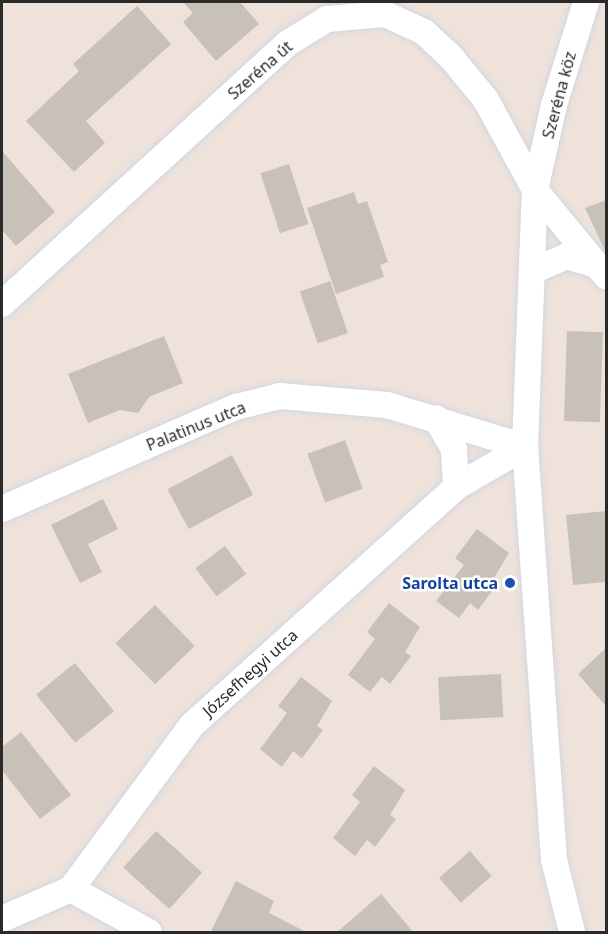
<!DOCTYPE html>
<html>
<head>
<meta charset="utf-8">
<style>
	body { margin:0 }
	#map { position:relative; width:608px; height:934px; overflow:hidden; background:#eee2da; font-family:"Noto Sans",sans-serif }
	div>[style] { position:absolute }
	.building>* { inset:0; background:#c8c1b9; transform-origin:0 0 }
	.roads { filter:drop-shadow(0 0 2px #cfd6e4) drop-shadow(0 0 2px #cfd6e4) }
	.street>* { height:26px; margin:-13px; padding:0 13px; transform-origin:13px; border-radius:13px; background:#fff }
	.dots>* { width:16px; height:16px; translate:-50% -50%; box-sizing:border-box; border:3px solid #fff; border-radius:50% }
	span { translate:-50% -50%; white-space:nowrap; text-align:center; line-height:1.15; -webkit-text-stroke:5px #fff; paint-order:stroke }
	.street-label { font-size:16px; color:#2a2a2a }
	.transit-label { font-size:16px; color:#164399; font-weight:700 }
	.right { translate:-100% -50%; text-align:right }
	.frame { position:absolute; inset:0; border:3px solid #2a2a2a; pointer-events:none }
</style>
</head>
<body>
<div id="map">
	<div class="building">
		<div style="clip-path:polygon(183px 2px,240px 2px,259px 24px,216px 61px,183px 22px,193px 13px)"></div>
		<div style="clip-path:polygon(137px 6px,171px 44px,86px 121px,105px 143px,74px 172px,26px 121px,79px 71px,73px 64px)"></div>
		<div style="clip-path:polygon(2px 151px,55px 212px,16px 246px,2px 230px)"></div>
		<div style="left:289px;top:164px;width:63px;height:30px;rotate:72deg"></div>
		<div style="clip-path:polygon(354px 192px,358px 204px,367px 201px,388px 262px,380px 265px,384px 277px,336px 294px,307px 208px)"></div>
		<div style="clip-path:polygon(606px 200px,606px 253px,585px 208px)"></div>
		<div style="left:330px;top:281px;width:55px;height:32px;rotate:71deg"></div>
		<div style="left:567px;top:331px;width:36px;height:90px;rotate:2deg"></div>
		<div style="clip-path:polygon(164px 336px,183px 383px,149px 397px,138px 413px,120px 410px,88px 423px,68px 374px)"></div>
		<div style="left:345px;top:440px;width:52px;height:40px;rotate:70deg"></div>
		<div style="left:232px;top:455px;width:45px;height:73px;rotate:62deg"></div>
		<div style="clip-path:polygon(103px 499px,118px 529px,88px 544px,102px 572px,80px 583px,51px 525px)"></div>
		<div style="clip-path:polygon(606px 511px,606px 582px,573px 585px,566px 515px)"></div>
		<div style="clip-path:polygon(477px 529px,509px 553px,494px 578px,499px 582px,478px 610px,470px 603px,459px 618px,436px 601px,464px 565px,455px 558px)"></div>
		<div style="left:225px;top:546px;width:35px;height:37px;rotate:53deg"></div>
		<div style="clip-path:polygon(389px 603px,420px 627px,405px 652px,411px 656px,390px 684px,382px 677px,370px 692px,348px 675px,375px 639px,367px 632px)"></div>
		<div style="left:155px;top:605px;width:57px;height:55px;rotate:46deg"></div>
		<div style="clip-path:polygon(606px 648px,606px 706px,578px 674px)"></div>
		<div style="left:75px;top:663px;width:62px;height:50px;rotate:51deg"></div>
		<div style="left:501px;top:674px;width:43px;height:63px;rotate:87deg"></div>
		<div style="clip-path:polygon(301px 677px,332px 701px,317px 726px,323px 730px,302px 758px,293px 751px,282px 767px,260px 749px,287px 713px,278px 706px)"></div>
		<div style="clip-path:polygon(21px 732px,71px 795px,40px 819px,2px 770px,2px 747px)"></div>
		<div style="clip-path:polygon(374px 766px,405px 790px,390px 815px,396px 819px,375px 847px,367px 840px,355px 856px,333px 838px,360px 802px,352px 795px)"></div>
		<div style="left:156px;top:831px;width:62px;height:49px;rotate:42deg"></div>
		<div style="left:470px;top:851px;width:33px;height:41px;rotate:49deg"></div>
		<div style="clip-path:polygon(236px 881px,274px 901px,269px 913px,308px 933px,210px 933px)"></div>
		<div style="clip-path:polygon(381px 894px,414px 933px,336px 933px)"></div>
	</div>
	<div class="roads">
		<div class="street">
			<div style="left:532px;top:271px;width:38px;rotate:-23deg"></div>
			<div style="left:567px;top:256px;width:31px;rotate:17deg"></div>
			<div style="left:2px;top:304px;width:387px;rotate:-42.4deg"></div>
			<div style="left:288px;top:43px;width:46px;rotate:-31.6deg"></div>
			<div style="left:327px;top:19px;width:58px;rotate:-4.9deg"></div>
			<div style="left:385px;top:14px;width:43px;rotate:24.8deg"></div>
			<div style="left:424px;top:32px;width:35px;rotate:43deg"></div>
			<div style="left:450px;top:56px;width:57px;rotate:50.7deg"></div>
			<div style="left:486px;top:100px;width:102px;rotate:61.4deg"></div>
			<div style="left:535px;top:190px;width:112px;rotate:50.5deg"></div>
			<div style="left:436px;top:418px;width:36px;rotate:60deg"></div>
			<div style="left:454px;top:449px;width:38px;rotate:87deg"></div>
			<div style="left:2px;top:509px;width:255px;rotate:-23.6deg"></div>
			<div style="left:236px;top:407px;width:45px;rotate:-14deg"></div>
			<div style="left:280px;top:396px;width:107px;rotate:4.8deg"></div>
			<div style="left:387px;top:405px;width:144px;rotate:16.9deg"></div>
			<div style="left:71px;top:889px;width:89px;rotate:28.9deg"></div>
			<div style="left:2px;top:919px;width:75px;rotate:-23.5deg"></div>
			<div style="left:71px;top:889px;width:202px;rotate:-53.6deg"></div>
			<div style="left:191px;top:726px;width:357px;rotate:-42deg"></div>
			<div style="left:456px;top:487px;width:80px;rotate:-30.1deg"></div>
			<div style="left:572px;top:932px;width:74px;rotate:-104deg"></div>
			<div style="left:554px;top:860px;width:414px;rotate:-94deg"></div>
			<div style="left:525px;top:447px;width:257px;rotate:-87.8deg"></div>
			<div style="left:535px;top:190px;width:87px;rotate:-77.4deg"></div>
			<div style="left:554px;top:105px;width:108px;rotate:-72.7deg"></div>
		</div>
	</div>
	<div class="dots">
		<div style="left:510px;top:583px;background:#1a4fb4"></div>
	</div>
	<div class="street-label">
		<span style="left:260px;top:70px;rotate:-41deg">Szeréna út</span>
		<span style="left:559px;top:95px;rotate:-75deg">Szeréna köz</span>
		<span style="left:196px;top:426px;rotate:-22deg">Palatinus utca</span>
		<span style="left:250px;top:673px;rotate:-42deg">Józsefhegyi utca</span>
	</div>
	<div class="transit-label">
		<span class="right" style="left:498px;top:583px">Sarolta utca</span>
	</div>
	<div class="frame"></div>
</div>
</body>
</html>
